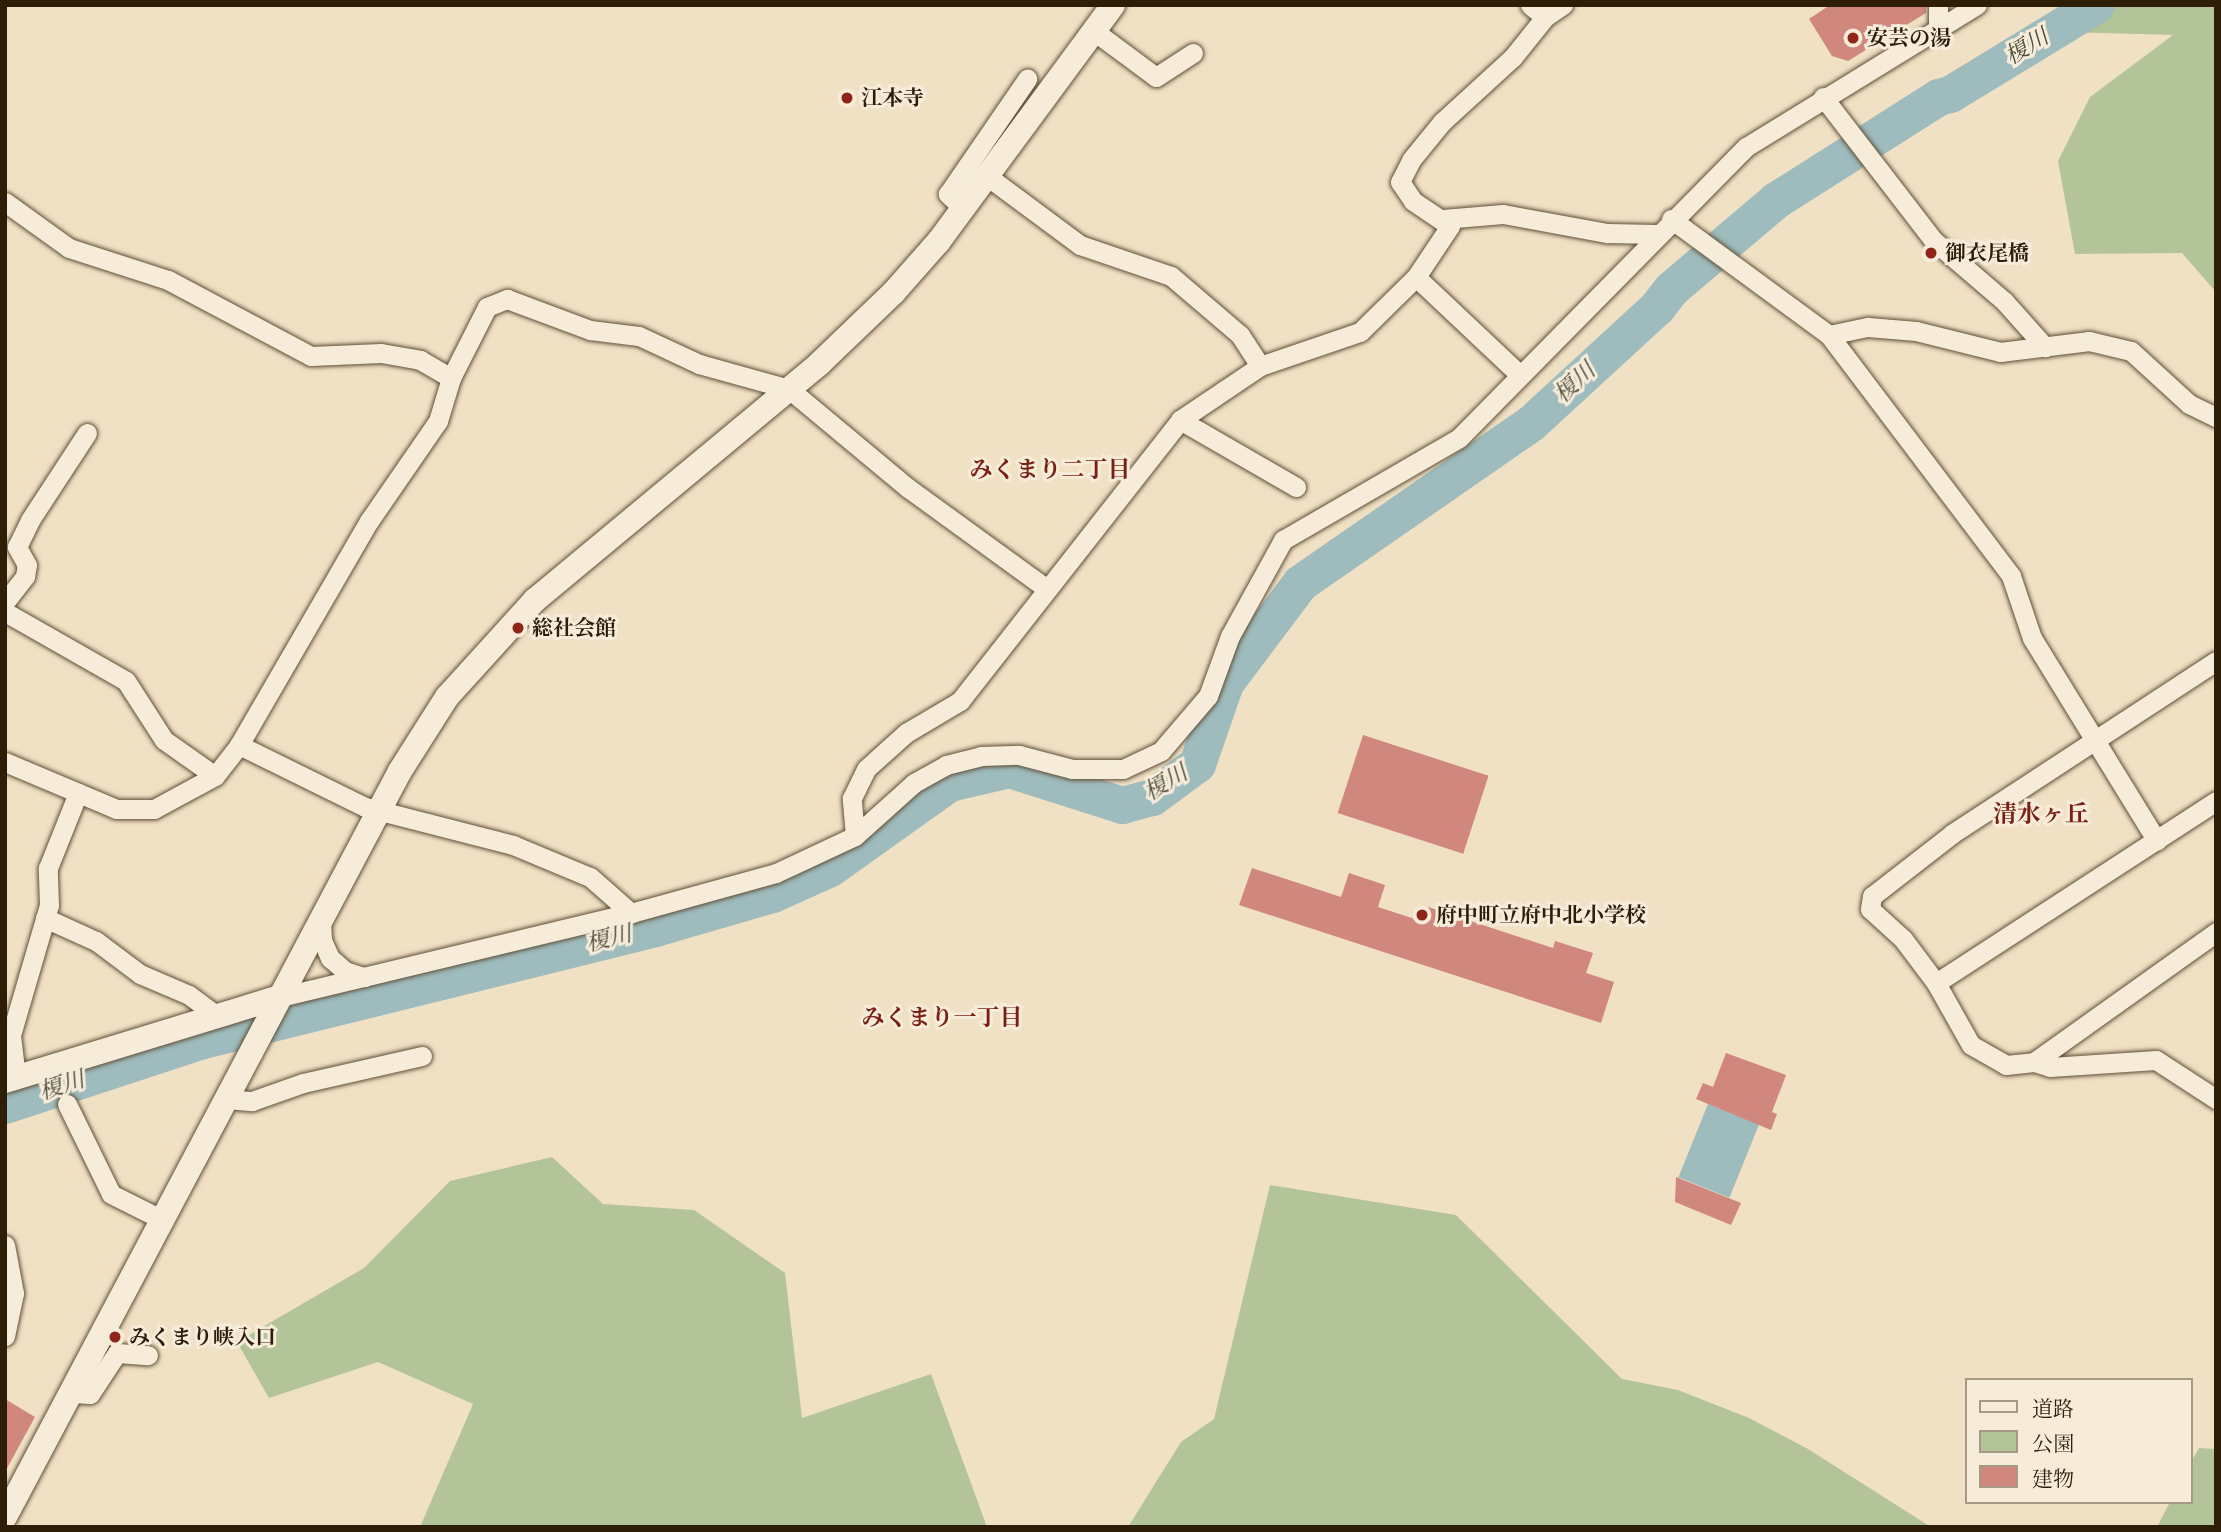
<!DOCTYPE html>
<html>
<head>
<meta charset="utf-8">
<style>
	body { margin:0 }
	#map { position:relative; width:2221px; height:1532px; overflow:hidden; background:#f1e1c4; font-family:"IM FELL French Canon","Noto Serif JP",serif }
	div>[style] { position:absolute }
	.green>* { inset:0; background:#b4c499 }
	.water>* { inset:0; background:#9ebbbd; transform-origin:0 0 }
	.river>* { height:37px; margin:-18.5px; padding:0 18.5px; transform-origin:18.5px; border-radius:18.5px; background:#9ebbbd }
	.building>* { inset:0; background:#cf877e; transform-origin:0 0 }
	.roads { filter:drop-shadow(0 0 2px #5f4f37) drop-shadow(0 0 2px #5f4f37) }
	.minor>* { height:19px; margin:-9.5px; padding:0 9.5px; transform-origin:9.5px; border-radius:9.5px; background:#f6ecd9 }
	.tertiary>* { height:24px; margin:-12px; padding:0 12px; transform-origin:12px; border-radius:12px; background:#f6ecd9 }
	.dots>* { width:19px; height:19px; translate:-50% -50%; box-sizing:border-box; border:4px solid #f6ecd9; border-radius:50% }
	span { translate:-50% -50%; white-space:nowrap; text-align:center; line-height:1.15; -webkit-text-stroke:6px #f6ecd9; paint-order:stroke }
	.poi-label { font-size:21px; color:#2e1e08; font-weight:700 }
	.left { translate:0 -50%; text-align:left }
	.water-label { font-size:23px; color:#504d3e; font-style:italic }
	.neighbourhood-label { font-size:23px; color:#7a1f14; font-weight:700 }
	.quarter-label { font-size:24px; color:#7a1f14; font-weight:700 }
	.frame { position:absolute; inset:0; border:7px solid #2e1e08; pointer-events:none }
	.legend { position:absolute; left:1965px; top:1378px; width:228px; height:126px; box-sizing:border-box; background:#f6ecd9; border:2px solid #a69a85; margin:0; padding:9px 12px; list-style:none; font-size:21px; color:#2e1e08 }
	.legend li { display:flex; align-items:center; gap:14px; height:35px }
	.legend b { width:35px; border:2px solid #a69a85 }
</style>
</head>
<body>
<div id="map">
	<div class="green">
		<div style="clip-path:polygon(2071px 5px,2216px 5px,2216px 292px,2182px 253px,2075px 254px,2058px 161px,2090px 97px,2173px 35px,2030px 31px)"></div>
		<div style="clip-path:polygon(552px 1157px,603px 1204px,694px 1210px,785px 1273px,802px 1418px,931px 1374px,987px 1527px,420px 1527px,473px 1404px,378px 1362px,269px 1398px,237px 1342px,364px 1268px,450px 1181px)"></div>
		<div style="clip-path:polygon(1270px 1185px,1456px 1215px,1622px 1379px,1678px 1390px,1749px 1418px,1808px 1449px,1931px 1527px,1128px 1527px,1181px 1442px,1214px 1419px)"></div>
		<div style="clip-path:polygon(2199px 1448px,2216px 1449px,2216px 1527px,2157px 1527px,2170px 1502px,2191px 1502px,2191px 1462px)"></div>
	</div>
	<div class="water">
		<div style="left:1708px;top:1104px;width:55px;height:79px;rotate:22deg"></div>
	</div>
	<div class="river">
		<div style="left:5px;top:1105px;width:208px;rotate:-18.2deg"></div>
		<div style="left:203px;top:1040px;width:466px;rotate:-13.9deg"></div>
		<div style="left:655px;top:928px;width:122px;rotate:-16.2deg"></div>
		<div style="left:772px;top:894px;width:64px;rotate:-24.1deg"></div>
		<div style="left:830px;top:868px;width:146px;rotate:-35.5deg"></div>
		<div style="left:949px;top:783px;width:62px;rotate:-13.1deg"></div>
		<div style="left:1009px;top:769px;width:119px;rotate:17.7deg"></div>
		<div style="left:1122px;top:805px;width:31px;rotate:-15deg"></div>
		<div style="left:1152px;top:797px;width:56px;rotate:-36.3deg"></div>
		<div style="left:1197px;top:764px;width:86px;rotate:-70.9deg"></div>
		<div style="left:1225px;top:683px;width:125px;rotate:-53.1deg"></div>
		<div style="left:1300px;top:583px;width:281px;rotate:-34.7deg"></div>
		<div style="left:1531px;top:423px;width:171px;rotate:-42.6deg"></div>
		<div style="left:1657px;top:307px;width:23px;rotate:-52deg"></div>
		<div style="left:1671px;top:289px;width:138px;rotate:-40.3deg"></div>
		<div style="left:1776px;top:200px;width:192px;rotate:-32.4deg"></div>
		<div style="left:1938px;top:97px;width:12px;rotate:-14deg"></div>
		<div style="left:1950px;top:94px;width:171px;rotate:-31.4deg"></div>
	</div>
	<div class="building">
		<div style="clip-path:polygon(1830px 5px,1926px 5px,1926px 13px,1848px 61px,1832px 56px,1809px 19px)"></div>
		<div style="left:1363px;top:735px;width:132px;height:82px;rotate:18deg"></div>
		<div style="clip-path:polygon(1252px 868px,1341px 897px,1349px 873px,1385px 885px,1378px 907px,1424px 922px,1428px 907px,1553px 948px,1555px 941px,1593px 953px,1586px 973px,1614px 982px,1601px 1023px,1239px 905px)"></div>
		<div style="clip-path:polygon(1726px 1053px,1786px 1075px,1772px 1112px,1777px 1114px,1771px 1130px,1696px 1099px,1703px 1083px,1713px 1087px)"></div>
		<div style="clip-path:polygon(1676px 1177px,1741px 1203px,1731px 1225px,1675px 1202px)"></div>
		<div style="clip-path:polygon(5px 1399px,35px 1417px,5px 1472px)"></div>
	</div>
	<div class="roads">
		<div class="minor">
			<div style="left:1530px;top:5px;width:19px;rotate:39deg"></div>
			<div style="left:1938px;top:5px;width:26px;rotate:90deg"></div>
			<div style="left:1094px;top:31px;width:77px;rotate:36.6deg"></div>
			<div style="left:1156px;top:77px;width:44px;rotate:-33deg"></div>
			<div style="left:1823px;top:97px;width:182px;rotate:52.4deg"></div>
			<div style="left:1934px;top:241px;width:92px;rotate:40.6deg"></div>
			<div style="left:2004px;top:301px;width:62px;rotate:48.3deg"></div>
			<div style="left:987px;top:176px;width:116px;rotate:36.6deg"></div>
			<div style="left:1080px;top:245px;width:96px;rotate:18.8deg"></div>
			<div style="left:1171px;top:276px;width:91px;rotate:40.5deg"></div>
			<div style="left:1240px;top:335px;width:37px;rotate:57deg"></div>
			<div style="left:5px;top:202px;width:79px;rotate:35.7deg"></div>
			<div style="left:69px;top:248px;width:104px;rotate:17.9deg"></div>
			<div style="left:168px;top:280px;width:162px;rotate:28deg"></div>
			<div style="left:311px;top:356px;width:70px;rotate:-2.5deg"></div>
			<div style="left:381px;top:353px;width:40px;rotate:10deg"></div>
			<div style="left:420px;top:360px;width:36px;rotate:30deg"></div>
			<div style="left:963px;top:208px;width:21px;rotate:-137deg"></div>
			<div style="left:948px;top:194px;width:140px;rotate:-55.5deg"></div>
			<div style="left:1443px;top:219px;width:60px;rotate:-4.8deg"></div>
			<div style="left:1503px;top:214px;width:106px;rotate:10.4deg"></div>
			<div style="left:1607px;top:233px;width:49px;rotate:1.2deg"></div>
			<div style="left:1671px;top:219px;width:196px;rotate:36.3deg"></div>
			<div style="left:1829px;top:335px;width:302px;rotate:52.9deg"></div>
			<div style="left:2011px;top:576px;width:65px;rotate:71.3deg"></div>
			<div style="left:2032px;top:638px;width:238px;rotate:58.4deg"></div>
			<div style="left:1416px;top:277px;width:141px;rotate:43.3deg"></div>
			<div style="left:1829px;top:335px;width:40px;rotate:-12deg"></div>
			<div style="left:1868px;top:327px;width:48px;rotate:4.8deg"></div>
			<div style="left:1916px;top:331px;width:87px;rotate:14deg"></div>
			<div style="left:2000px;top:352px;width:90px;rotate:-7deg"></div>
			<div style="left:2089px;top:341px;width:43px;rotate:13.4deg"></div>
			<div style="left:2131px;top:351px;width:79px;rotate:42.4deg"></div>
			<div style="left:2189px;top:404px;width:30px;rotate:26deg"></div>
			<div style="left:1180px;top:420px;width:134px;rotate:30deg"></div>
			<div style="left:5px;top:602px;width:33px;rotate:-52deg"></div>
			<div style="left:25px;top:576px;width:11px;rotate:-80deg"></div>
			<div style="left:27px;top:565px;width:21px;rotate:-119deg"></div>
			<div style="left:17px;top:547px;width:30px;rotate:-64deg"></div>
			<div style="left:30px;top:520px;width:104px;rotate:-56.8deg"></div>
			<div style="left:5px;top:612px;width:139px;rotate:29.7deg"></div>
			<div style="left:126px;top:681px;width:70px;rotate:57.2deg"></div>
			<div style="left:164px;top:740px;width:62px;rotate:35.2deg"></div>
			<div style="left:2216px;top:661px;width:316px;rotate:146.8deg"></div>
			<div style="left:1952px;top:834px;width:101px;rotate:142.2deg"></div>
			<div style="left:1872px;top:896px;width:13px;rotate:99deg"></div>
			<div style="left:1870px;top:909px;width:45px;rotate:42.3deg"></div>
			<div style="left:1903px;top:939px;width:55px;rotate:53.1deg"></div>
			<div style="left:1936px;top:983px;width:71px;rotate:60.6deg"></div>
			<div style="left:1971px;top:1045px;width:40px;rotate:29.7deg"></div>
			<div style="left:2006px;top:1065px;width:28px;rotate:-6deg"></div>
			<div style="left:2034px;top:1062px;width:17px;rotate:17deg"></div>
			<div style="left:2050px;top:1067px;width:106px;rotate:-3.8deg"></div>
			<div style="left:2156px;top:1060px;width:72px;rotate:33deg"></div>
			<div style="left:239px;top:745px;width:140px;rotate:26.2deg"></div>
			<div style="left:365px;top:807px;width:153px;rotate:14.4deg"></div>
			<div style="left:513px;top:845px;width:83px;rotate:22.6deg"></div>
			<div style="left:590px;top:877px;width:55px;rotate:41.3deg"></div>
			<div style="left:5px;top:762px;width:121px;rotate:22.9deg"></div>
			<div style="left:116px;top:809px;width:38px"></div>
			<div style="left:154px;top:809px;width:69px;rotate:-28.4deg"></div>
			<div style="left:215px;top:776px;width:39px;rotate:-52deg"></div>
			<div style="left:239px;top:745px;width:259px;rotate:-59.9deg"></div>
			<div style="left:369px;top:521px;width:121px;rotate:-55.4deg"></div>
			<div style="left:438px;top:421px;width:45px;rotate:-73.2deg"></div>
			<div style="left:451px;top:378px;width:80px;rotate:-63.1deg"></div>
			<div style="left:487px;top:307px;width:22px;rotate:-22deg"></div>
			<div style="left:507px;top:299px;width:89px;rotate:20.5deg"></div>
			<div style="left:590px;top:330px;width:49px;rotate:7deg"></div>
			<div style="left:639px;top:336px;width:66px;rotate:25deg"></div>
			<div style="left:699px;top:364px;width:93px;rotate:15.5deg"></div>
			<div style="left:789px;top:389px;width:155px;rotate:39.8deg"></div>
			<div style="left:908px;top:488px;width:172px;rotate:36deg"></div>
			<div style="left:855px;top:836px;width:38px;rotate:-95deg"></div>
			<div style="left:852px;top:798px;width:32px;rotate:-64deg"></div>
			<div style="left:866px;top:769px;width:54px;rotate:-42deg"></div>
			<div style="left:906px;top:733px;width:63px;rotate:-30.7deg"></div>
			<div style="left:960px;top:701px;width:357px;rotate:-51.9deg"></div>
			<div style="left:1180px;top:420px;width:97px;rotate:-34deg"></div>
			<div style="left:1260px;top:366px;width:106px;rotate:-18.8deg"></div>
			<div style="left:1360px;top:332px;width:78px;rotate:-44.5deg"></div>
			<div style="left:1416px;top:277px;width:61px;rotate:-56.3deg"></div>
			<div style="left:1450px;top:226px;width:45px;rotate:-146deg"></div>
			<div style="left:1413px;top:201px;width:23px;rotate:-124deg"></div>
			<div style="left:1400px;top:182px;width:25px;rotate:-63deg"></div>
			<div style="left:1411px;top:160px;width:49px;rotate:-50.8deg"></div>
			<div style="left:1442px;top:122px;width:96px;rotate:-42.5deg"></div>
			<div style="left:1513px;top:57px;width:51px;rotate:-51.3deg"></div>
			<div style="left:1545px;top:17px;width:22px;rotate:-34deg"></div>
			<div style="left:45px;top:918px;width:56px;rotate:24.3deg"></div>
			<div style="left:96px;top:941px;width:55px;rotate:36.9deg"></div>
			<div style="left:140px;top:974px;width:53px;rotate:23.2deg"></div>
			<div style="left:189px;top:995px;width:34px;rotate:37deg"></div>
			<div style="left:321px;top:920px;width:20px;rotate:87deg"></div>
			<div style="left:322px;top:940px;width:20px;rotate:66deg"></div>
			<div style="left:330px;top:958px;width:20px;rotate:41deg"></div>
			<div style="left:345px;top:971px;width:20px;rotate:18deg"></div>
			<div style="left:1936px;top:983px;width:334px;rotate:-33deg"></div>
			<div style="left:280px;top:997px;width:361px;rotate:-13.5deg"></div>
			<div style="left:631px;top:913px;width:150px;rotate:-15.4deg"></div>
			<div style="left:776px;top:873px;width:87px;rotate:-25.1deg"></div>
			<div style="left:855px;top:836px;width:79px;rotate:-41.9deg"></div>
			<div style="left:914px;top:783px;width:37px;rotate:-29deg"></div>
			<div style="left:946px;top:765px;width:36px;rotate:-14deg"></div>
			<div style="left:981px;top:756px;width:38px;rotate:-2deg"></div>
			<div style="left:1019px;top:755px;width:55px;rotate:14.8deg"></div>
			<div style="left:1072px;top:769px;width:51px"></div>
			<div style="left:1123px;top:769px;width:42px;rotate:-25.3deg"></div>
			<div style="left:1161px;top:751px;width:72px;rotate:-49.5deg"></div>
			<div style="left:1208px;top:696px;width:64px;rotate:-69.9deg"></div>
			<div style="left:1230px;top:636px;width:110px;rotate:-61.1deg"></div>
			<div style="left:1283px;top:540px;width:203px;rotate:-30.1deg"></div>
			<div style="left:1459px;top:438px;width:409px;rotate:-45.4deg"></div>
			<div style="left:1746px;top:147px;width:271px;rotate:-31.6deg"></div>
			<div style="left:2034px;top:1062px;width:224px;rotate:-35.5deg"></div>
			<div style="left:16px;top:1077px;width:42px;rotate:-96.8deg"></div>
			<div style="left:11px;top:1035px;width:135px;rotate:-73.7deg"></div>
			<div style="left:49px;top:905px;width:37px;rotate:-92deg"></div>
			<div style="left:48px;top:868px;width:81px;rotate:-68.2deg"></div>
			<div style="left:227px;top:1099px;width:25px;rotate:5deg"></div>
			<div style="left:252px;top:1101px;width:54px;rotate:-19.4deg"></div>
			<div style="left:303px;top:1083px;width:122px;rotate:-12.8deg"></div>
			<div style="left:67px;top:1104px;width:100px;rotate:63.9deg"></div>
			<div style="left:111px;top:1194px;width:58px;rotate:26.6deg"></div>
			<div style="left:5px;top:1245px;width:49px;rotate:79.4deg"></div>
			<div style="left:14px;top:1293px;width:44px;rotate:101.8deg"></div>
			<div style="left:72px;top:1393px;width:18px;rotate:3deg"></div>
			<div style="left:90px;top:1394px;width:49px;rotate:-56.6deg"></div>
			<div style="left:117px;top:1353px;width:31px;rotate:4deg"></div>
		</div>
		<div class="tertiary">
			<div style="left:5px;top:1081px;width:288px;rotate:-17deg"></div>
			<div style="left:5px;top:1517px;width:844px;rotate:-62.1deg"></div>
			<div style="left:400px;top:771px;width:88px;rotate:-57.6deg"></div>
			<div style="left:447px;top:697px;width:131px;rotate:-47.8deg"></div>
			<div style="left:535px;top:600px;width:369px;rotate:-39.7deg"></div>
			<div style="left:819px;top:364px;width:104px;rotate:-43.8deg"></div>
			<div style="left:894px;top:292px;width:68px;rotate:-48.6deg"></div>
			<div style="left:939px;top:241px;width:293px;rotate:-53.6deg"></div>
		</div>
	</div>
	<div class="dots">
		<div style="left:1853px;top:38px;background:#8f2418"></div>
		<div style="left:847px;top:98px;background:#8f2418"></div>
		<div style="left:1931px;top:253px;background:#8f2418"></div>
		<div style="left:518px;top:628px;background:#8f2418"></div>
		<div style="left:1422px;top:915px;background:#8f2418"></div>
		<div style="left:115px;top:1337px;background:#8f2418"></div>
	</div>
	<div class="poi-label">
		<span class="left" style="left:1867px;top:38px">安芸の湯</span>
		<span class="left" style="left:861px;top:98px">江本寺</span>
		<span class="left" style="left:1945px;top:253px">御衣尾橋</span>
		<span class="left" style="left:532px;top:628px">総社会館</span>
		<span class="left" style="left:1436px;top:915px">府中町立府中北小学校</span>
		<span class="left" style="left:129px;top:1337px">みくまり峡入口</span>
	</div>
	<div class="water-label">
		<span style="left:2027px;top:47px;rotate:-31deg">榎川</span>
		<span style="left:1575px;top:383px;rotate:-43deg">榎川</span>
		<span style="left:1166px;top:783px;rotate:-31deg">榎川</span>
		<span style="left:609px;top:939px;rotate:-14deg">榎川</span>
		<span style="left:62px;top:1086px;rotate:-18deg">榎川</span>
	</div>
	<div class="neighbourhood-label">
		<span style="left:1050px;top:470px">みくまり二丁目</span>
		<span style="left:942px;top:1018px">みくまり一丁目</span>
	</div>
	<div class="quarter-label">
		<span style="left:2041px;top:815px">清水ヶ丘</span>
	</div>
	<div class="frame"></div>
	<ul class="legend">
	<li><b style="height:9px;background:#f6ecd9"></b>道路</li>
	<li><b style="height:19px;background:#b4c499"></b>公園</li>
	<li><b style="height:19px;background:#cf877e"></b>建物</li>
	</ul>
</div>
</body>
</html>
